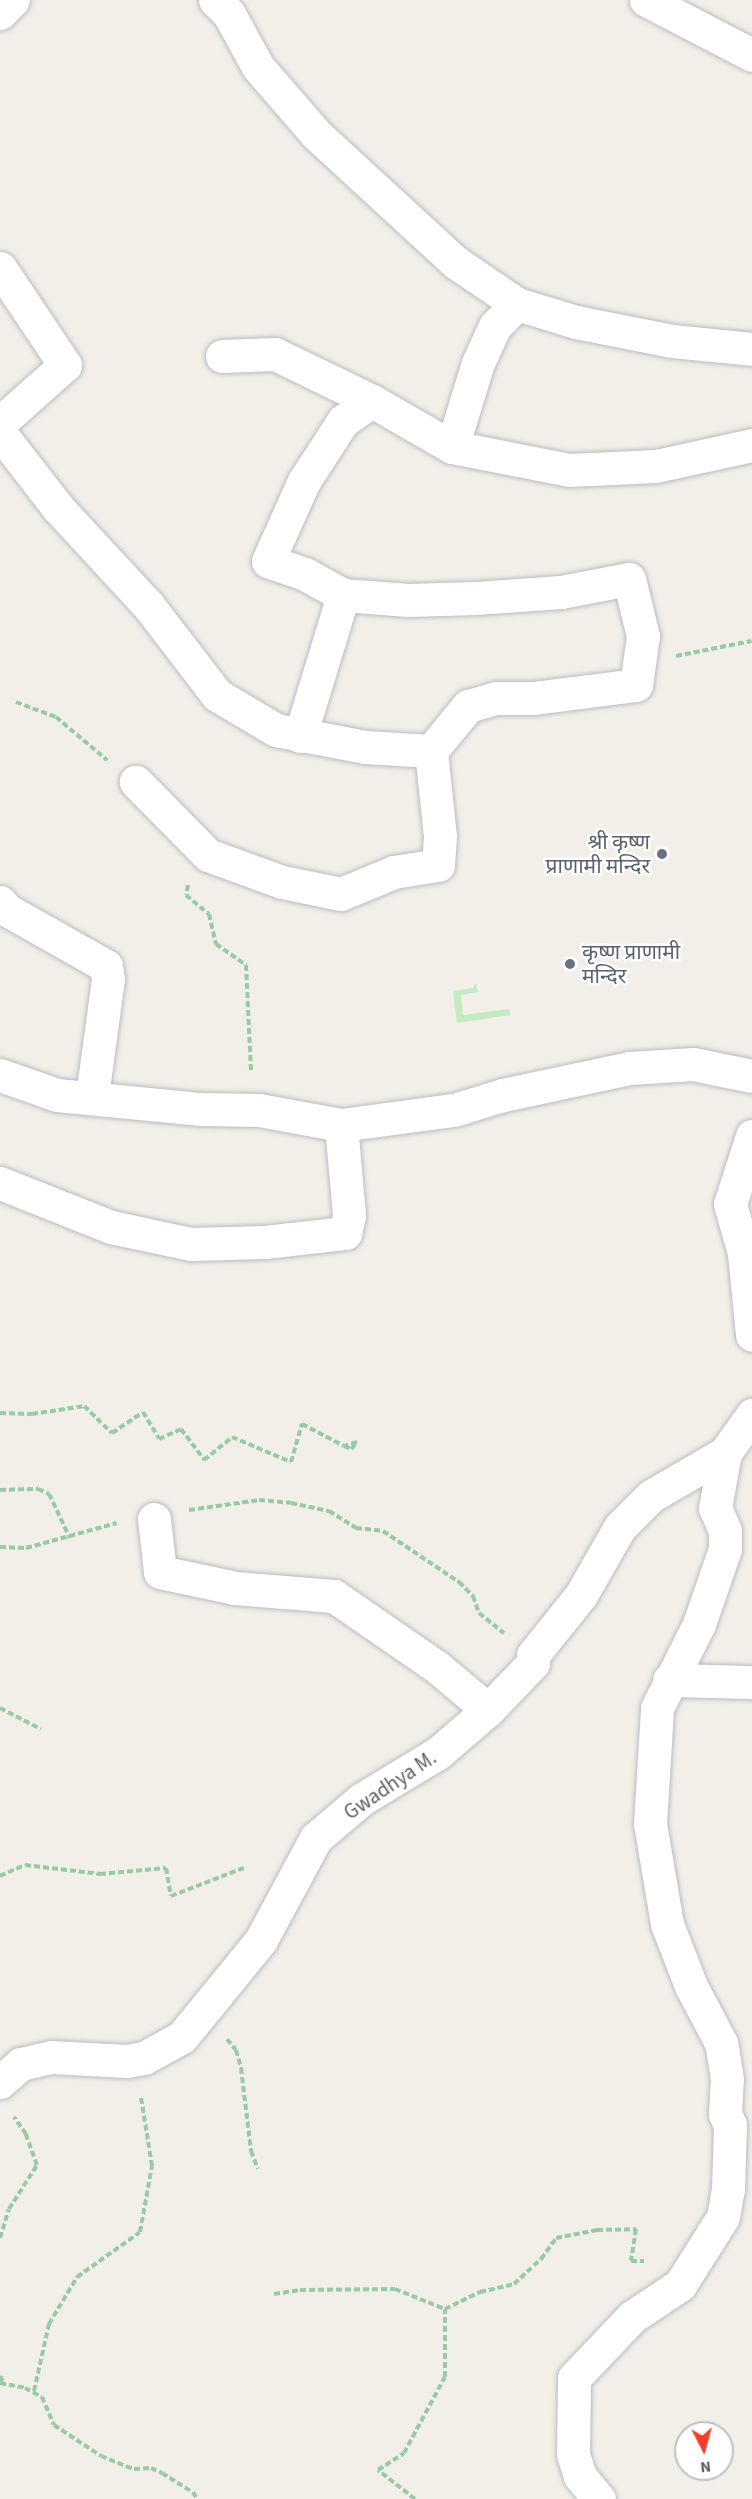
<!DOCTYPE html>
<html>
<head>
<meta charset="utf-8">
<style>
	body { margin:0 }
	#map { position:relative; width:752px; height:2499px; overflow:hidden; background:#f1efe7; font-family:"Source Sans 3","Noto Sans Devanagari",sans-serif }
	div>[style] { position:absolute }
	.green>* { inset:0; background:#c2eac3 }
	.path>* { height:4px; margin-top:-2px; transform-origin:0; background:repeating-linear-gradient(90deg,#99c9a8 0 6px,transparent 0 9px) }
	.roads { filter:drop-shadow(0 0 2px #b9bcc1) drop-shadow(0 0 2px #b9bcc1) }
	.minor>* { height:33px; margin:-16.5px; padding:0 16.5px; transform-origin:16.5px; border-radius:16.5px; background:#fff }
	.dots>* { width:16px; height:16px; translate:-50% -50%; box-sizing:border-box; border:3px solid #fff; border-radius:50% }
	span { translate:-50% -50%; white-space:nowrap; text-align:center; line-height:1.15; -webkit-text-stroke:4.5px #fff; paint-order:stroke }
	.worship-label { font-size:21px; color:#5b616d }
	.right { translate:-100% -50%; text-align:right }
	.left { translate:0 -50%; text-align:left }
	.street-label { font-size:21px; color:#5e6268 }
	.north { position:absolute; left:674px; top:2421px; width:60px; height:60px; box-sizing:border-box; background:#fff; border:2px solid #bfc0c3; border-radius:50%; rotate:174deg; font-size:16px; font-weight:700; line-height:24px; text-align:center; color:#5e6268 }
	.north::after { content:''; display:block; margin:auto; width:21px; height:27px; background:#f53e2a; clip-path:polygon(50% 0,100% 100%,50% 72%,0 100%) }
</style>
</head>
<body>
<div id="map">
	<div class="green">
		<div style="clip-path:polygon(476px 983px,478px 992px,461px 995px,463px 1015px,509px 1009px,510px 1015px,457px 1023px,453px 991px,473px 988px)"></div>
	</div>
	<div class="path">
		<div style="left:676px;top:656px;width:77px;rotate:-11.2deg"></div>
		<div style="left:16px;top:702px;width:43px;rotate:20.6deg"></div>
		<div style="left:56px;top:717px;width:67px;rotate:40.1deg"></div>
		<div style="left:188px;top:885px;width:10px;rotate:101deg"></div>
		<div style="left:186px;top:895px;width:30px;rotate:40deg"></div>
		<div style="left:209px;top:914px;width:31px;rotate:77deg"></div>
		<div style="left:216px;top:944px;width:37px;rotate:35deg"></div>
		<div style="left:246px;top:965px;width:106px;rotate:87.3deg"></div>
		<div style="left:0;top:1413px;width:32px;rotate:2deg"></div>
		<div style="left:32px;top:1414px;width:53px;rotate:-8.7deg"></div>
		<div style="left:84px;top:1406px;width:39px;rotate:44deg"></div>
		<div style="left:112px;top:1433px;width:37px;rotate:-34deg"></div>
		<div style="left:143px;top:1412px;width:31px;rotate:59deg"></div>
		<div style="left:159px;top:1439px;width:24px;rotate:-24deg"></div>
		<div style="left:181px;top:1429px;width:39px;rotate:53deg"></div>
		<div style="left:204px;top:1460px;width:36px;rotate:-39deg"></div>
		<div style="left:232px;top:1437px;width:64px;rotate:23deg"></div>
		<div style="left:291px;top:1462px;width:40px;rotate:-74deg"></div>
		<div style="left:302px;top:1424px;width:47px;rotate:27.6deg"></div>
		<div style="left:344px;top:1446px;width:8px;rotate:23deg"></div>
		<div style="left:351px;top:1449px;width:9px;rotate:-49deg"></div>
		<div style="left:357px;top:1442px;width:14px;rotate:163deg"></div>
		<div style="left:0;top:1490px;width:38px;rotate:-2deg"></div>
		<div style="left:38px;top:1489px;width:12px;rotate:24deg"></div>
		<div style="left:49px;top:1494px;width:49px;rotate:64.5deg"></div>
		<div style="left:189px;top:1510px;width:71px;rotate:-8.1deg"></div>
		<div style="left:259px;top:1500px;width:32px;rotate:5deg"></div>
		<div style="left:291px;top:1503px;width:39px;rotate:12deg"></div>
		<div style="left:329px;top:1511px;width:32px;rotate:32deg"></div>
		<div style="left:356px;top:1528px;width:27px;rotate:6deg"></div>
		<div style="left:383px;top:1531px;width:92px;rotate:33.9deg"></div>
		<div style="left:459px;top:1582px;width:20px;rotate:45deg"></div>
		<div style="left:473px;top:1596px;width:18px;rotate:71deg"></div>
		<div style="left:479px;top:1613px;width:32px;rotate:39deg"></div>
		<div style="left:0;top:1547px;width:26px;rotate:2deg"></div>
		<div style="left:26px;top:1548px;width:94px;rotate:-15.4deg"></div>
		<div style="left:0;top:1708px;width:46px;rotate:27.1deg"></div>
		<div style="left:0;top:1876px;width:27px;rotate:-24deg"></div>
		<div style="left:25px;top:1865px;width:76px;rotate:6.8deg"></div>
		<div style="left:100px;top:1874px;width:66px;rotate:-5.2deg"></div>
		<div style="left:166px;top:1868px;width:28px;rotate:80deg"></div>
		<div style="left:171px;top:1896px;width:80px;rotate:-21.1deg"></div>
		<div style="left:227px;top:2039px;width:14px;rotate:51deg"></div>
		<div style="left:236px;top:2050px;width:19px;rotate:74deg"></div>
		<div style="left:241px;top:2068px;width:84px;rotate:83.1deg"></div>
		<div style="left:251px;top:2151px;width:19px;rotate:69deg"></div>
		<div style="left:0;top:2238px;width:30px;rotate:-73deg"></div>
		<div style="left:9px;top:2209px;width:52px;rotate:-57.5deg"></div>
		<div style="left:37px;top:2165px;width:33px;rotate:-110deg"></div>
		<div style="left:26px;top:2134px;width:21px;rotate:-125deg"></div>
		<div style="left:274px;top:2294px;width:26px;rotate:-9deg"></div>
		<div style="left:300px;top:2290px;width:95px;rotate:-0.6deg"></div>
		<div style="left:395px;top:2289px;width:54px;rotate:21.8deg"></div>
		<div style="left:445px;top:2309px;width:39px;rotate:-26deg"></div>
		<div style="left:480px;top:2292px;width:35px;rotate:-13deg"></div>
		<div style="left:514px;top:2284px;width:37px;rotate:-43deg"></div>
		<div style="left:541px;top:2259px;width:26px;rotate:-54deg"></div>
		<div style="left:556px;top:2238px;width:42px;rotate:-11deg"></div>
		<div style="left:597px;top:2230px;width:39px;rotate:-1deg"></div>
		<div style="left:636px;top:2229px;width:32px;rotate:99deg"></div>
		<div style="left:631px;top:2261px;width:13px"></div>
		<div style="left:0;top:2376px;width:10px;rotate:61deg"></div>
		<div style="left:0;top:2383px;width:25px;rotate:11deg"></div>
		<div style="left:25px;top:2388px;width:19px;rotate:28deg"></div>
		<div style="left:42px;top:2397px;width:30px;rotate:67deg"></div>
		<div style="left:54px;top:2425px;width:56px;rotate:33.4deg"></div>
		<div style="left:101px;top:2456px;width:35px;rotate:22deg"></div>
		<div style="left:134px;top:2469px;width:17px;rotate:-3deg"></div>
		<div style="left:151px;top:2468px;width:12px;rotate:24deg"></div>
		<div style="left:162px;top:2473px;width:36px;rotate:32deg"></div>
		<div style="left:193px;top:2492px;width:8px;rotate:60deg"></div>
		<div style="left:34px;top:2391px;width:69px;rotate:-77.4deg"></div>
		<div style="left:49px;top:2324px;width:55px;rotate:-59.2deg"></div>
		<div style="left:77px;top:2277px;width:77px;rotate:-35.5deg"></div>
		<div style="left:140px;top:2232px;width:67px;rotate:-79.7deg"></div>
		<div style="left:152px;top:2166px;width:70px;rotate:-99.1deg"></div>
		<div style="left:415px;top:2499px;width:47px;rotate:-141.9deg"></div>
		<div style="left:378px;top:2470px;width:31px;rotate:-33deg"></div>
		<div style="left:404px;top:2453px;width:86px;rotate:-61.7deg"></div>
		<div style="left:445px;top:2377px;width:68px;rotate:-90deg"></div>
	</div>
	<div class="roads">
		<div class="minor">
			<div style="left:215px;top:0;width:20px;rotate:45deg"></div>
			<div style="left:229px;top:14px;width:60px;rotate:61.3deg"></div>
			<div style="left:258px;top:67px;width:90px;rotate:49.1deg"></div>
			<div style="left:317px;top:135px;width:188px;rotate:42.6deg"></div>
			<div style="left:455px;top:262px;width:75px;rotate:34.1deg"></div>
			<div style="left:517px;top:304px;width:62px;rotate:17deg"></div>
			<div style="left:576px;top:322px;width:98px;rotate:11.2deg"></div>
			<div style="left:672px;top:341px;width:80px;rotate:5.7deg"></div>
			<div style="left:646px;top:0;width:119px;rotate:27.4deg"></div>
			<div style="left:0;top:13px;width:18px;rotate:-45deg"></div>
			<div style="left:0;top:268px;width:117px;rotate:56.2deg"></div>
			<div style="left:65px;top:365px;width:87px;rotate:138.3deg"></div>
			<div style="left:222px;top:356px;width:53px;rotate:-2.2deg"></div>
			<div style="left:275px;top:354px;width:108px;rotate:25.9deg"></div>
			<div style="left:0;top:433px;width:96px;rotate:52.2deg"></div>
			<div style="left:59px;top:509px;width:131px;rotate:47.2deg"></div>
			<div style="left:148px;top:605px;width:113px;rotate:52.5deg"></div>
			<div style="left:217px;top:695px;width:69px;rotate:30.7deg"></div>
			<div style="left:276px;top:730px;width:91px;rotate:10.8deg"></div>
			<div style="left:365px;top:747px;width:66px;rotate:3.5deg"></div>
			<div style="left:431px;top:751px;width:85px;rotate:84deg"></div>
			<div style="left:440px;top:836px;width:29px;rotate:94deg"></div>
			<div style="left:438px;top:865px;width:45px;rotate:171deg"></div>
			<div style="left:394px;top:872px;width:57px;rotate:157.5deg"></div>
			<div style="left:341px;top:894px;width:60px;rotate:-168.5deg"></div>
			<div style="left:282px;top:882px;width:79px;rotate:-160deg"></div>
			<div style="left:208px;top:855px;width:103px;rotate:-134.6deg"></div>
			<div style="left:452px;top:447px;width:119px;rotate:11.1deg"></div>
			<div style="left:569px;top:470px;width:87px;rotate:-2.6deg"></div>
			<div style="left:656px;top:466px;width:98px;rotate:-12.3deg"></div>
			<div style="left:343px;top:595px;width:43px;rotate:-151.1deg"></div>
			<div style="left:305px;top:574px;width:39px;rotate:-161deg"></div>
			<div style="left:268px;top:561px;width:88px;rotate:-65.8deg"></div>
			<div style="left:304px;top:481px;width:72px;rotate:-57deg"></div>
			<div style="left:343px;top:421px;width:35px;rotate:-35deg"></div>
			<div style="left:372px;top:401px;width:92px;rotate:29.9deg"></div>
			<div style="left:452px;top:447px;width:88px;rotate:-72.8deg"></div>
			<div style="left:478px;top:363px;width:41px;rotate:-65.3deg"></div>
			<div style="left:495px;top:326px;width:31px;rotate:-45deg"></div>
			<div style="left:300px;top:736px;width:147px;rotate:-73deg"></div>
			<div style="left:343px;top:595px;width:65px;rotate:4.4deg"></div>
			<div style="left:408px;top:600px;width:68px;rotate:-1.7deg"></div>
			<div style="left:476px;top:598px;width:85px;rotate:-4deg"></div>
			<div style="left:561px;top:592px;width:69px;rotate:-10.8deg"></div>
			<div style="left:629px;top:579px;width:59px;rotate:76.2deg"></div>
			<div style="left:643px;top:636px;width:49px;rotate:98.1deg"></div>
			<div style="left:636px;top:685px;width:104px;rotate:172.8deg"></div>
			<div style="left:533px;top:698px;width:37px;rotate:180deg"></div>
			<div style="left:496px;top:698px;width:29px;rotate:164deg"></div>
			<div style="left:468px;top:706px;width:58px;rotate:129.4deg"></div>
			<div style="left:0;top:902px;width:11px;rotate:49deg"></div>
			<div style="left:7px;top:910px;width:114px;rotate:29.5deg"></div>
			<div style="left:106px;top:966px;width:13px;rotate:81deg"></div>
			<div style="left:108px;top:979px;width:118px;rotate:97.8deg"></div>
			<div style="left:0;top:1075px;width:60px;rotate:19.3deg"></div>
			<div style="left:57px;top:1095px;width:145px;rotate:5.6deg"></div>
			<div style="left:201px;top:1109px;width:58px;rotate:1deg"></div>
			<div style="left:259px;top:1110px;width:83px;rotate:10.4deg"></div>
			<div style="left:752px;top:1136px;width:71px;rotate:107.9deg"></div>
			<div style="left:730px;top:1204px;width:51px;rotate:74.1deg"></div>
			<div style="left:744px;top:1253px;width:82px;rotate:84.4deg"></div>
			<div style="left:0;top:1183px;width:119px;rotate:21.6deg"></div>
			<div style="left:111px;top:1227px;width:82px;rotate:12deg"></div>
			<div style="left:191px;top:1244px;width:74px;rotate:-1.5deg"></div>
			<div style="left:265px;top:1242px;width:81px;rotate:-6.4deg"></div>
			<div style="left:345px;top:1233px;width:18px;rotate:-77deg"></div>
			<div style="left:349px;top:1215px;width:90px;rotate:-95.1deg"></div>
			<div style="left:341px;top:1125px;width:114px;rotate:-7.6deg"></div>
			<div style="left:454px;top:1110px;width:51px;rotate:-17deg"></div>
			<div style="left:503px;top:1095px;width:130px;rotate:-12deg"></div>
			<div style="left:630px;top:1068px;width:63px;rotate:-3.6deg"></div>
			<div style="left:693px;top:1064px;width:60px;rotate:11.5deg"></div>
			<div style="left:154px;top:1519px;width:53px;rotate:83.5deg"></div>
			<div style="left:160px;top:1572px;width:77px;rotate:12deg"></div>
			<div style="left:235px;top:1588px;width:99px;rotate:4.6deg"></div>
			<div style="left:334px;top:1596px;width:125px;rotate:34.6deg"></div>
			<div style="left:437px;top:1667px;width:67px;rotate:40.1deg"></div>
			<div style="left:669px;top:1680px;width:83px;rotate:1.4deg"></div>
			<div style="left:0;top:2082px;width:28px;rotate:-41deg"></div>
			<div style="left:21px;top:2064px;width:31px;rotate:-13deg"></div>
			<div style="left:51px;top:2057px;width:76px;rotate:3deg"></div>
			<div style="left:127px;top:2061px;width:17px;rotate:-10deg"></div>
			<div style="left:144px;top:2058px;width:43px;rotate:-28.9deg"></div>
			<div style="left:182px;top:2037px;width:125px;rotate:-50.8deg"></div>
			<div style="left:261px;top:1940px;width:116px;rotate:-61.7deg"></div>
			<div style="left:316px;top:1838px;width:60px;rotate:-40.3deg"></div>
			<div style="left:362px;top:1799px;width:89px;rotate:-31.2deg"></div>
			<div style="left:438px;top:1753px;width:66px;rotate:-40.7deg"></div>
			<div style="left:488px;top:1710px;width:65px;rotate:-46.2deg"></div>
			<div style="left:533px;top:1663px;width:8px;rotate:-90deg"></div>
			<div style="left:533px;top:1655px;width:77px;rotate:-51.3deg"></div>
			<div style="left:581px;top:1595px;width:78px;rotate:-60.2deg"></div>
			<div style="left:620px;top:1527px;width:44px;rotate:-45deg"></div>
			<div style="left:651px;top:1496px;width:86px;rotate:-30.2deg"></div>
			<div style="left:725px;top:1453px;width:47px;rotate:-54.6deg"></div>
			<div style="left:599px;top:2499px;width:30px;rotate:-130deg"></div>
			<div style="left:580px;top:2476px;width:23px;rotate:-108deg"></div>
			<div style="left:573px;top:2454px;width:76px;rotate:-89.2deg"></div>
			<div style="left:574px;top:2378px;width:84px;rotate:-46.4deg"></div>
			<div style="left:632px;top:2317px;width:58px;rotate:-33.7deg"></div>
			<div style="left:680px;top:2285px;width:80px;rotate:-57.7deg"></div>
			<div style="left:723px;top:2217px;width:27px;rotate:-80deg"></div>
			<div style="left:728px;top:2190px;width:65px;rotate:-88.2deg"></div>
			<div style="left:730px;top:2125px;width:12px;rotate:-114deg"></div>
			<div style="left:725px;top:2114px;width:35px;rotate:-87deg"></div>
			<div style="left:727px;top:2079px;width:36px;rotate:-99deg"></div>
			<div style="left:721px;top:2043px;width:64px;rotate:-117.8deg"></div>
			<div style="left:691px;top:1986px;width:66px;rotate:-111.2deg"></div>
			<div style="left:667px;top:1924px;width:101px;rotate:-99.6deg"></div>
			<div style="left:650px;top:1824px;width:116px;rotate:-86.5deg"></div>
			<div style="left:657px;top:1708px;width:94px;rotate:-63.4deg"></div>
			<div style="left:699px;top:1624px;width:79px;rotate:-70.9deg"></div>
			<div style="left:725px;top:1549px;width:18px;rotate:-90deg"></div>
			<div style="left:725px;top:1531px;width:25px;rotate:-113deg"></div>
			<div style="left:715px;top:1508px;width:56px;rotate:-79.7deg"></div>
		</div>
	</div>
	<div class="dots">
		<div style="left:662px;top:854px;background:#6b7280"></div>
		<div style="left:570px;top:964px;background:#6b7280"></div>
	</div>
	<div class="worship-label">
		<span class="right" style="left:650px;top:854px">श्री कृष्ण<br>प्राणामी मन्दिर</span>
		<span class="left" style="left:582px;top:964px">कृष्ण प्राणामी<br>मन्दिर</span>
	</div>
	<div class="street-label">
		<span style="left:390px;top:1785px;rotate:-34deg">Gwadhya M.</span>
	</div>
	<div class="north">N</div>
</div>
</body>
</html>
